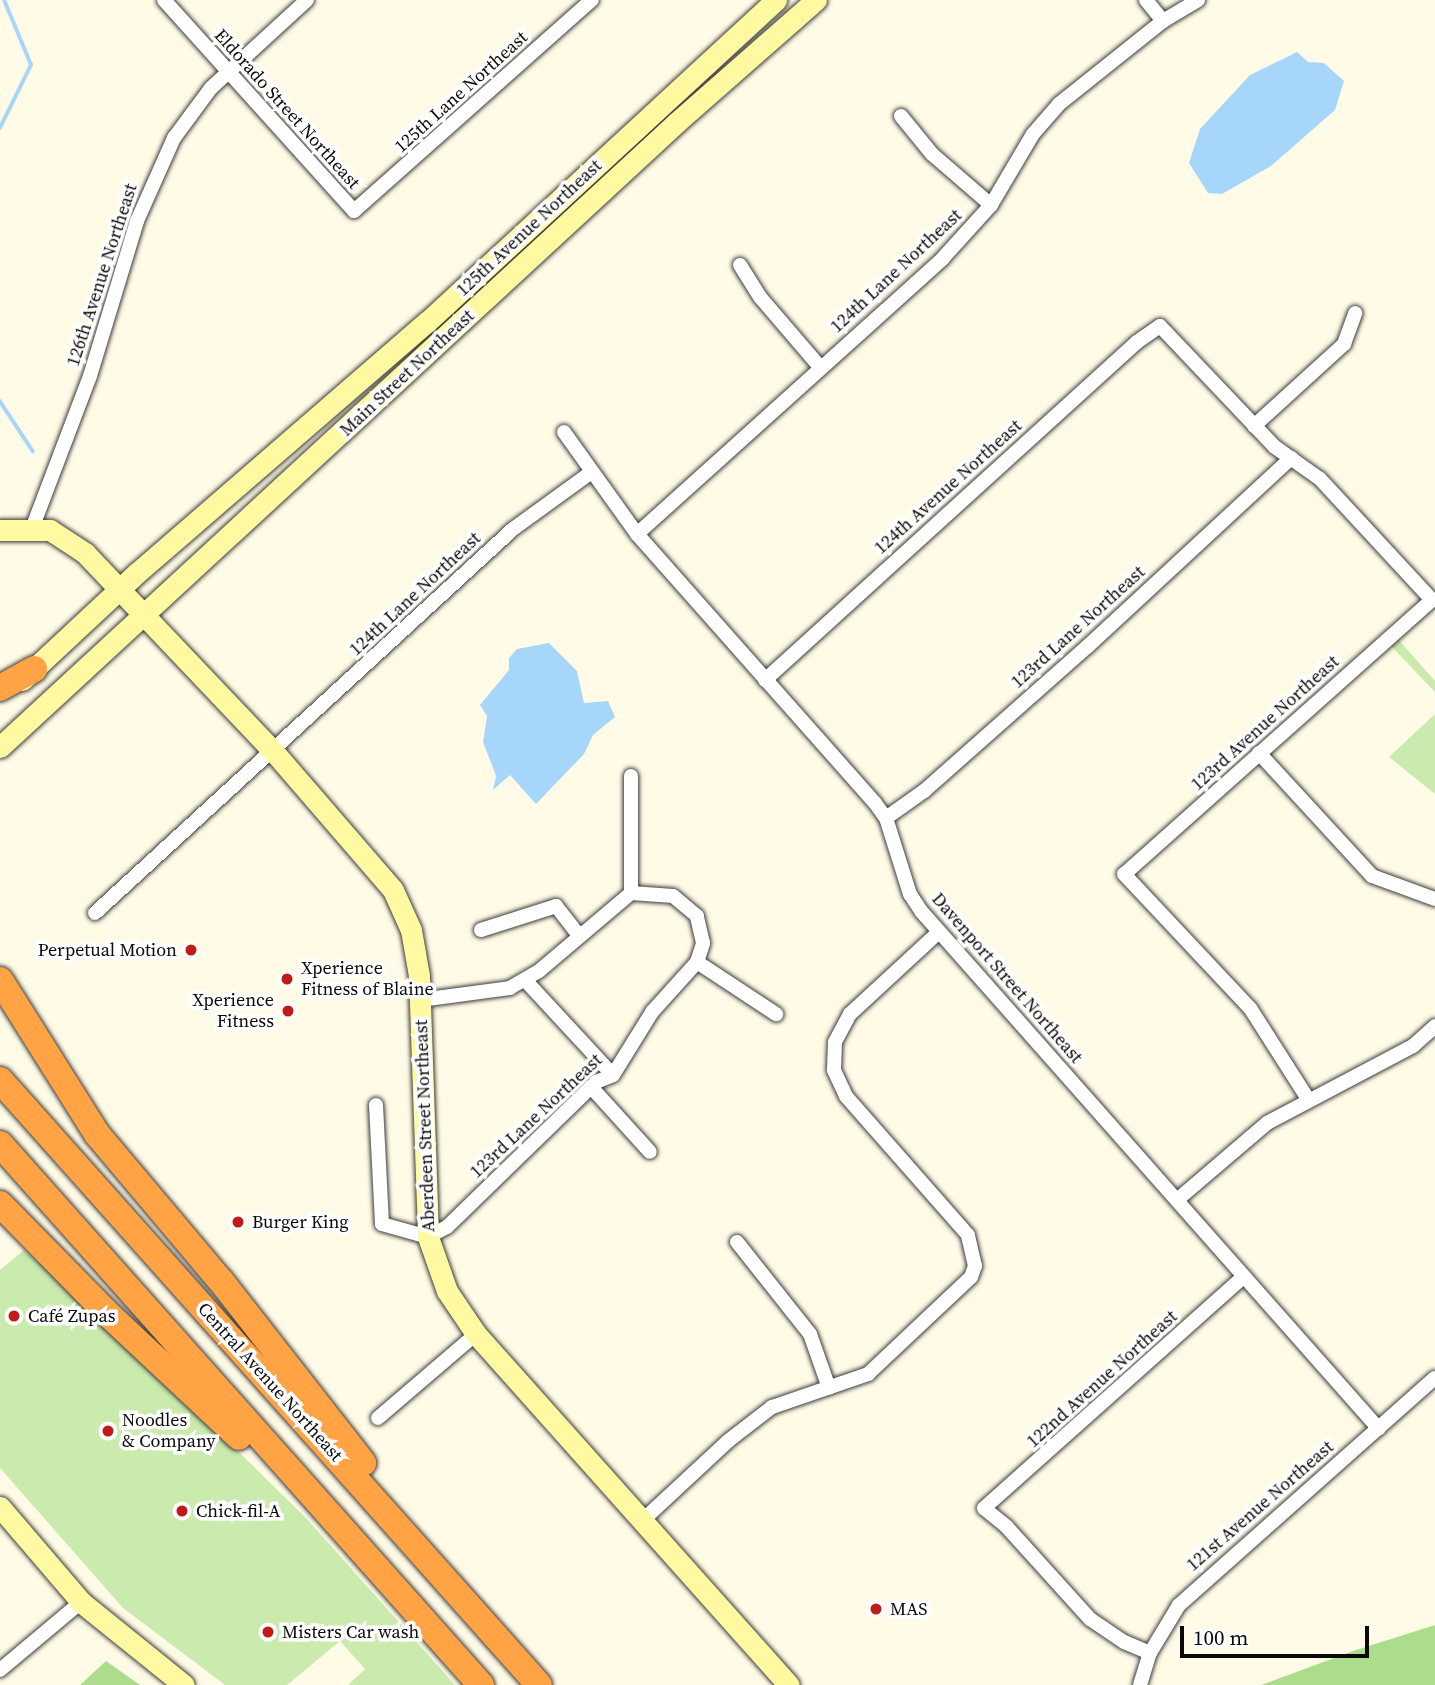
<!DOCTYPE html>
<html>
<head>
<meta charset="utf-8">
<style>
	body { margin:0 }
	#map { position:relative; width:1435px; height:1685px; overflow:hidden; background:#fffbe6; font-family:"Source Serif 4",serif }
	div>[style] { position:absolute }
	.green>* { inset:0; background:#caebad }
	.forest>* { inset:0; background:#acdd8c }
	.water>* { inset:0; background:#a6d7fb }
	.stream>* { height:3.5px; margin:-1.75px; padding:0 1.75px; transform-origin:1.75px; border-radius:1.75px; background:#a6d7fb }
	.roads { filter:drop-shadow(0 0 2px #3c3c3c) drop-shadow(0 0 2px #3c3c3c) }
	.street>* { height:14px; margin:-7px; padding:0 7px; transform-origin:7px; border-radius:7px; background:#fff }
	.secondary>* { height:21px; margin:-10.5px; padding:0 10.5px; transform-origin:10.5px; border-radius:10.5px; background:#fff9a1 }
	.highway>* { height:26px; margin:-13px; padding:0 13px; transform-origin:13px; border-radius:13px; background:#ffa344 }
	.dots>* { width:19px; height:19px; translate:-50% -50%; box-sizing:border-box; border:4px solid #fff; border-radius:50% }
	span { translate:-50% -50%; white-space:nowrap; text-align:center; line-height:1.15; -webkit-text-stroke:7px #fff; paint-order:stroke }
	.street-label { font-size:18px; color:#090909 }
	.poi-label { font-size:18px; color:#090909 }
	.right { translate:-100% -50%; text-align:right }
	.left { translate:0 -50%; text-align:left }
	.scale { position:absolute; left:1180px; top:1626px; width:189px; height:32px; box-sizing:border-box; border:4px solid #090909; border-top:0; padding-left:9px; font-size:21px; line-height:24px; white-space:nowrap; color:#090909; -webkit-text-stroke:5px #fff; paint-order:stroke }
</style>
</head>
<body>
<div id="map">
	<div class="green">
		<div style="clip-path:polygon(1398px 639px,1435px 681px,1435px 692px,1391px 646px)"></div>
		<div style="clip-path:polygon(1435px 714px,1435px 794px,1389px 757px)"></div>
		<div style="clip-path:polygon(24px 1250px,128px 1343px,306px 1518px,455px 1685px,348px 1685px,365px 1669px,340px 1641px,287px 1685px,225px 1685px,123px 1608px,0 1468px,0 1270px)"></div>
	</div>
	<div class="forest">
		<div style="clip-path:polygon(1435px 1625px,1435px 1685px,1261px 1685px,1353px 1651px)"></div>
		<div style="clip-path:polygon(106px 1661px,140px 1685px,80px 1685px)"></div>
	</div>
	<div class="water">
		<div style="clip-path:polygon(1297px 52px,1308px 62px,1324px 63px,1344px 81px,1335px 110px,1271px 166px,1222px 194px,1208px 193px,1189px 163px,1200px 129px,1250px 75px)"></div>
		<div style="clip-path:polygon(549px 643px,577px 671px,584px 703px,608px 701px,615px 717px,593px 735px,584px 754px,536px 804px,510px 775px,493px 790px,496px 776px,483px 742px,487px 716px,480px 705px,509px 670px,509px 658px,517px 649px)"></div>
	</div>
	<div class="stream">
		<div style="left:0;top:128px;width:70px;rotate:-63.8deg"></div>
		<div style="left:31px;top:65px;width:70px;rotate:-112.6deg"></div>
		<div style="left:0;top:401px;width:60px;rotate:56.6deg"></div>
	</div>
	<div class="roads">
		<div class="street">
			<div style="left:164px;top:0;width:284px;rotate:48deg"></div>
			<div style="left:354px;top:211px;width:318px;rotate:-41.6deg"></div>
			<div style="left:1146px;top:0;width:27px;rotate:51deg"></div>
			<div style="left:901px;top:116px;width:49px;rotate:50.8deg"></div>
			<div style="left:932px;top:154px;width:78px;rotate:40.8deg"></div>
			<div style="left:740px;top:265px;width:38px;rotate:58deg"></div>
			<div style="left:760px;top:297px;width:92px;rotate:49.4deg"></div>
			<div style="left:1254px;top:426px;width:122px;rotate:-42.3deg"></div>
			<div style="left:1344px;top:344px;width:33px;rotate:-70deg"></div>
			<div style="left:564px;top:432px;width:125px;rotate:54.4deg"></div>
			<div style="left:637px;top:534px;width:359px;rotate:48.5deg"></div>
			<div style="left:875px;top:803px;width:19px;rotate:54deg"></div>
			<div style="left:886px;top:818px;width:80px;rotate:72.5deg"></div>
			<div style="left:910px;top:894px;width:20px;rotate:57deg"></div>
			<div style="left:921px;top:911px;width:691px;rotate:48.52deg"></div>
			<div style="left:33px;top:526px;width:160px;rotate:-69.2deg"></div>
			<div style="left:90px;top:376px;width:162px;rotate:-73.1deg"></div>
			<div style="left:137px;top:221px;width:91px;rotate:-66deg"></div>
			<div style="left:174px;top:138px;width:62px;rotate:-53.5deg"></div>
			<div style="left:211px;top:88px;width:130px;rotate:-42.5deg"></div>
			<div style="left:637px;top:534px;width:412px;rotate:-42deg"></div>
			<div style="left:943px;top:258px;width:72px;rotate:-47.8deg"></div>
			<div style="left:991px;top:205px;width:82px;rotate:-59.4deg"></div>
			<div style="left:1033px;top:134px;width:40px;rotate:-49deg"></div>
			<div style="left:1059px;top:104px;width:133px;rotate:-38.6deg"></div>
			<div style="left:1163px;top:21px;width:41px;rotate:-31deg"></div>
			<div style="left:765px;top:680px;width:503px;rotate:-42.26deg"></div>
			<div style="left:1137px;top:342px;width:28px;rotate:-35deg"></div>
			<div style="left:1160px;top:326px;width:167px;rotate:46.5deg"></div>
			<div style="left:1275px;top:447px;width:55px;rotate:35.4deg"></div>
			<div style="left:1320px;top:479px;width:165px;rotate:47.2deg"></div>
			<div style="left:1432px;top:600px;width:412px;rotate:138.3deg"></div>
			<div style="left:1124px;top:874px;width:184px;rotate:46.8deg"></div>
			<div style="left:1250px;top:1008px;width:108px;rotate:57.5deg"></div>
			<div style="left:1259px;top:753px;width:167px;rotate:47.4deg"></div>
			<div style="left:1372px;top:876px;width:67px;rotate:20.1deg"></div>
			<div style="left:631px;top:776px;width:117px;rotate:90deg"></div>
			<div style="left:886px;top:818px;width:47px;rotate:-35.4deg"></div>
			<div style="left:924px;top:791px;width:219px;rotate:-41.5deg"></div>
			<div style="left:1088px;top:646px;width:277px;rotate:-42.8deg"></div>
			<div style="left:95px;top:913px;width:568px;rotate:-42.57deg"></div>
			<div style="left:513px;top:529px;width:95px;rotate:-36deg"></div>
			<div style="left:481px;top:930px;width:79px;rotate:-17.7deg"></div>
			<div style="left:556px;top:906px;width:36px;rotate:52deg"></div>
			<div style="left:697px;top:962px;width:95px;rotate:33.4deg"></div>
			<div style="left:525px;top:980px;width:129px;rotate:47.2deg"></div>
			<div style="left:592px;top:1088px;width:86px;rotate:47.8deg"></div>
			<div style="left:376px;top:1105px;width:119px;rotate:87.1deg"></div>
			<div style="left:382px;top:1224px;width:48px;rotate:15.8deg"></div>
			<div style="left:428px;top:1237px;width:21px;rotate:-28deg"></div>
			<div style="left:447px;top:1227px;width:208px;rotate:-44.2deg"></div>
			<div style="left:596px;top:1082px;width:18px;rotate:-22deg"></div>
			<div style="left:613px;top:1075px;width:74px;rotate:-58.2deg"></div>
			<div style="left:652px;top:1012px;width:67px;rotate:-48deg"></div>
			<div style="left:697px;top:962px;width:20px;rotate:-72deg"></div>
			<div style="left:703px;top:943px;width:28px;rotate:-103deg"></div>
			<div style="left:697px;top:916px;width:31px;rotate:-140deg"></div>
			<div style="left:673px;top:896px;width:42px;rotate:-175.9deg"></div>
			<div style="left:631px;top:893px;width:121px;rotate:139.7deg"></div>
			<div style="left:539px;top:971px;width:34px;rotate:150deg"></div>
			<div style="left:510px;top:988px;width:91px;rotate:172.4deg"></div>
			<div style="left:1177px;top:1200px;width:118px;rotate:-40.5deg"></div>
			<div style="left:1267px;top:1123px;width:165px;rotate:-27.8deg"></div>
			<div style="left:1413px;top:1046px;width:30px;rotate:-42deg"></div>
			<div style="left:737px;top:1242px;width:117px;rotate:51.6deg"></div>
			<div style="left:810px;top:1334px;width:57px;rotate:70.6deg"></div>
			<div style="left:378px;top:1418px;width:129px;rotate:-40.6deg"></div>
			<div style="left:643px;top:1520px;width:116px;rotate:-42.9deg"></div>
			<div style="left:728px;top:1441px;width:56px;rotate:-37.7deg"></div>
			<div style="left:772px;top:1407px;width:102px;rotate:-19deg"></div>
			<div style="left:868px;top:1374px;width:141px;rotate:-43.3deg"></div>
			<div style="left:971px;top:1277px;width:12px;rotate:-70deg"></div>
			<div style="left:975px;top:1266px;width:32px;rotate:-103deg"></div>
			<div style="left:968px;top:1235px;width:185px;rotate:-131.3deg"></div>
			<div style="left:846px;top:1096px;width:29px;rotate:-115deg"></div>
			<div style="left:834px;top:1070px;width:28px;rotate:-88deg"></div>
			<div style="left:835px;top:1042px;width:32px;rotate:-62deg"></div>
			<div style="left:850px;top:1014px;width:121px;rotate:-42.7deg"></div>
			<div style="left:1150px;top:1653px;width:28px;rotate:-157deg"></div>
			<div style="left:1124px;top:1642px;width:41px;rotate:-145.9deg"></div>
			<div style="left:1090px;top:1619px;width:125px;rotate:-132.1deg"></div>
			<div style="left:1006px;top:1526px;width:28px;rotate:-141deg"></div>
			<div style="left:984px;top:1508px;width:348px;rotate:-41.7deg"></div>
			<div style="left:0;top:1670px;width:106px;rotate:-40deg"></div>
			<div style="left:1140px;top:1685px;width:34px;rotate:-73deg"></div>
			<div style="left:1150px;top:1653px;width:56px;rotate:-58.9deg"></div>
			<div style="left:1179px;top:1605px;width:342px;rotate:-41.6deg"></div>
		</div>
		<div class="secondary">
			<div style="left:0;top:530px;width:50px"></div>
			<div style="left:50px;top:530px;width:42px;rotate:33.3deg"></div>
			<div style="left:85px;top:553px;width:274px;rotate:46.5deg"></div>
			<div style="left:274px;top:752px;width:182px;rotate:49.2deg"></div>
			<div style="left:393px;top:890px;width:44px;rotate:65.8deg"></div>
			<div style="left:411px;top:930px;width:47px;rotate:80.1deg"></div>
			<div style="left:419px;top:976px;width:261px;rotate:88deg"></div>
			<div style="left:428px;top:1237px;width:57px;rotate:70.6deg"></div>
			<div style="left:447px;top:1291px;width:52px;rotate:56deg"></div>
			<div style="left:476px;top:1334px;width:470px;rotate:48.3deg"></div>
			<div style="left:22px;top:680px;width:158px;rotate:-43deg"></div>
			<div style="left:138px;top:572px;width:382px;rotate:-40.9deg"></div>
			<div style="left:427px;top:322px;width:475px;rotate:-42.7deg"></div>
			<div style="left:0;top:747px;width:921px;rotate:-42.71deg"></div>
			<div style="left:677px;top:122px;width:185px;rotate:-41.3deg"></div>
			<div style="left:0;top:1507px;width:125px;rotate:49.5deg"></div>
			<div style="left:81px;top:1602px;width:132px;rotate:38.9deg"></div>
		</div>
		<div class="highway">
			<div style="left:0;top:688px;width:39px;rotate:-29deg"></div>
			<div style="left:0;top:980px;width:182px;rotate:57.8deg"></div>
			<div style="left:97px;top:1134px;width:192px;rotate:49.9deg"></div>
			<div style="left:221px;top:1281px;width:231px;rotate:52deg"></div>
			<div style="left:0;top:1080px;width:810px;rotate:48.3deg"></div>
			<div style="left:0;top:1144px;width:724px;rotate:48.36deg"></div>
			<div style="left:0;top:1204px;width:156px;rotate:45.5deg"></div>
			<div style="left:109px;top:1315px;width:178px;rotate:43.2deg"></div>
		</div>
	</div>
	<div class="dots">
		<div style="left:191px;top:950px;background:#c21919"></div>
		<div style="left:287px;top:979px;background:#c21919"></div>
		<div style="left:288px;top:1011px;background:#c21919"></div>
		<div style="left:238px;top:1222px;background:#c21919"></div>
		<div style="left:14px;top:1316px;background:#c21919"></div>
		<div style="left:108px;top:1431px;background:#c21919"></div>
		<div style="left:182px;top:1511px;background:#c21919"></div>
		<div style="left:876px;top:1609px;background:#c21919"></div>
		<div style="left:268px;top:1632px;background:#c21919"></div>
	</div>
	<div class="street-label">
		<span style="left:461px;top:92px;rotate:-42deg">125th Lane Northeast</span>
		<span style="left:287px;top:109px;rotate:48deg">Eldorado Street Northeast</span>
		<span style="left:529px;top:228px;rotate:-43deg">125th Avenue Northeast</span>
		<span style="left:896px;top:271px;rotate:-43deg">124th Lane Northeast</span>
		<span style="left:102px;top:275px;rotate:-72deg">126th Avenue Northeast</span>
		<span style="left:407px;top:373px;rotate:-43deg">Main Street Northeast</span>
		<span style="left:948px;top:487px;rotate:-42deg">124th Avenue Northeast</span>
		<span style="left:415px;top:594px;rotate:-43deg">124th Lane Northeast</span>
		<span style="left:1078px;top:627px;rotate:-42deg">123rd Lane Northeast</span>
		<span style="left:1265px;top:723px;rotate:-42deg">123rd Avenue Northeast</span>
		<span style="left:1007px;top:978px;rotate:49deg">Davenport Street Northeast</span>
		<span style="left:536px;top:1116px;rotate:-43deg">123rd Lane Northeast</span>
		<span style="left:425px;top:1126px;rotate:-92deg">Aberdeen Street Northeast</span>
		<span style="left:1102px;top:1379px;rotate:-42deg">122nd Avenue Northeast</span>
		<span style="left:270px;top:1382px;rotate:48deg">Central Avenue Northeast</span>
		<span style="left:1260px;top:1506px;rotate:-41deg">121st Avenue Northeast</span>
	</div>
	<div class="poi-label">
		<span class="right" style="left:177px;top:950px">Perpetual Motion</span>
		<span class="left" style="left:301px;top:979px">Xperience<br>Fitness of Blaine</span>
		<span class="right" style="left:274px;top:1011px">Xperience<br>Fitness</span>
		<span class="left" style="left:252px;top:1222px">Burger King</span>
		<span class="left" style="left:28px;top:1316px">Café Zupas</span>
		<span class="left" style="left:122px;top:1431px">Noodles<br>&amp; Company</span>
		<span class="left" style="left:196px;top:1511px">Chick-fil-A</span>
		<span class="left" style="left:890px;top:1609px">MAS</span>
		<span class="left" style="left:282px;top:1632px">Misters Car wash</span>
	</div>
	<div class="scale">100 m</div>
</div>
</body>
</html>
